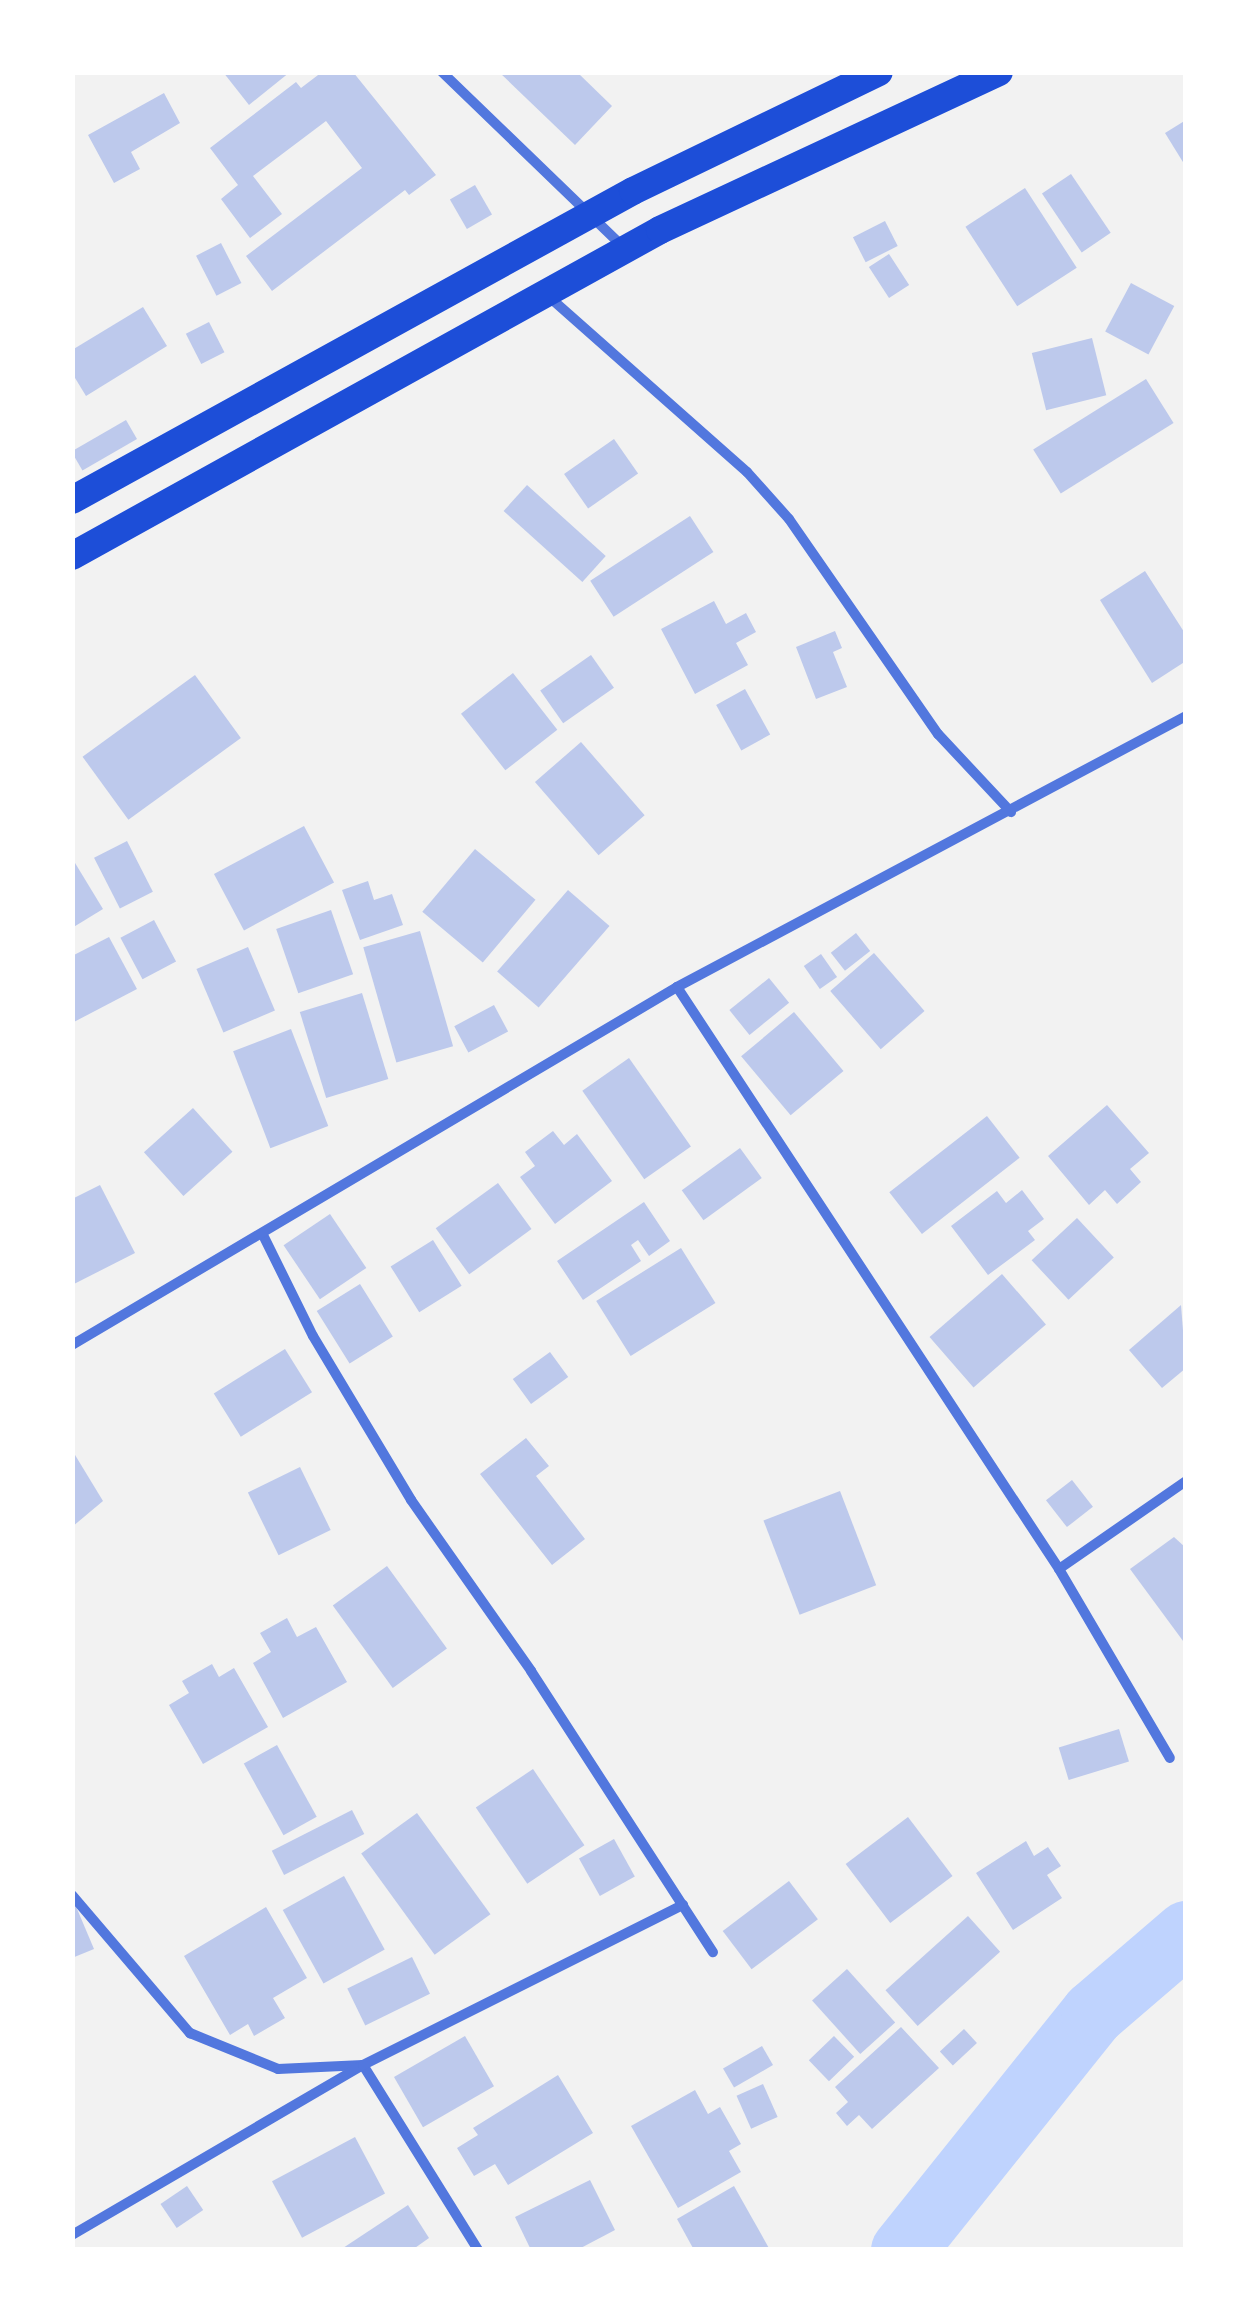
<!DOCTYPE html>
<html>
<head>
<meta charset="utf-8">
<style>
	body { margin:0 }
	#map { position:relative; width:1258px; height:2322px; overflow:hidden; background:#f2f2f2; font-family:"Exo 2",sans-serif }
	div>[style] { position:absolute }
	.river>* { height:65px; margin:-32.5px; padding:0 32.5px; transform-origin:32.5px; border-radius:32.5px; background:#bfd3fe }
	.building>* { inset:0; background:#bdc9ec; transform-origin:0 0 }
	.minor>* { height:10px; margin:-5px; padding:0 5px; transform-origin:5px; border-radius:5px; background:#5277de }
	.trunk>* { height:28px; margin:-14px; padding:0 14px; transform-origin:14px; border-radius:14px; background:#1d4ed8 }
	span { translate:-50% -50%; white-space:nowrap; text-align:center; line-height:1.15; -webkit-text-stroke:8px #fff; paint-order:stroke }
	.frame { position:absolute; inset:0; border:75px solid #fff; pointer-events:none }
</style>
</head>
<body>
<div id="map">
	<div class="river">
		<div style="left:903px;top:2250px;width:304px;rotate:-51.3deg"></div>
		<div style="left:1093px;top:2013px;width:123px;rotate:-40.7deg"></div>
	</div>
	<div class="building">
		<div style="clip-path:polygon(223px 72px,290px 72px,249px 105px)"></div>
		<div style="clip-path:polygon(322px 72px,353px 72px,436px 175px,409px 195px,405px 190px,272px 291px,246px 256px,362px 168px,326px 121px,253px 176px,282px 214px,250px 238px,221px 199px,238px 185px,210px 148px,296px 82px,301px 88px)"></div>
		<div style="clip-path:polygon(499px 72px,577px 72px,612px 106px,575px 145px)"></div>
		<div style="clip-path:polygon(164px 93px,180px 123px,131px 152px,140px 169px,114px 183px,88px 135px)"></div>
		<div style="clip-path:polygon(1186px 120px,1186px 167px,1165px 133px)"></div>
		<div style="left:1071px;top:174px;width:71px;height:35px;rotate:56deg"></div>
		<div style="left:475px;top:185px;width:34px;height:29px;rotate:60deg"></div>
		<div style="left:1025px;top:188px;width:95px;height:71px;rotate:57deg"></div>
		<div style="left:885px;top:221px;width:28px;height:36px;rotate:63deg"></div>
		<div style="left:221px;top:243px;width:45px;height:28px;rotate:63deg"></div>
		<div style="left:889px;top:254px;width:37px;height:24px;rotate:57deg"></div>
		<div style="left:1131px;top:283px;width:49px;height:55px;rotate:28deg"></div>
		<div style="clip-path:polygon(143px 307px,167px 346px,86px 396px,72px 373px,72px 350px)"></div>
		<div style="left:209px;top:322px;width:34px;height:26px;rotate:63deg"></div>
		<div style="left:1092px;top:338px;width:59px;height:62px;rotate:76deg"></div>
		<div style="left:1146px;top:379px;width:52px;height:133px;rotate:58deg"></div>
		<div style="left:126px;top:420px;width:22px;height:63px;rotate:60deg"></div>
		<div style="left:614px;top:439px;width:42px;height:61px;rotate:55deg"></div>
		<div style="left:527px;top:485px;width:106px;height:35px;rotate:42deg"></div>
		<div style="left:690px;top:516px;width:43px;height:119px;rotate:57deg"></div>
		<div style="clip-path:polygon(1145px 571px,1186px 635px,1186px 661px,1152px 683px,1100px 600px)"></div>
		<div style="clip-path:polygon(714px 601px,726px 624px,746px 613px,756px 632px,736px 643px,748px 665px,695px 694px,661px 629px)"></div>
		<div style="clip-path:polygon(835px 631px,842px 648px,833px 652px,847px 687px,816px 699px,796px 647px)"></div>
		<div style="left:591px;top:655px;width:40px;height:62px;rotate:55deg"></div>
		<div style="left:513px;top:673px;width:72px;height:66px;rotate:52deg"></div>
		<div style="left:195px;top:675px;width:78px;height:139px;rotate:54deg"></div>
		<div style="left:745px;top:689px;width:52px;height:33px;rotate:61deg"></div>
		<div style="left:581px;top:742px;width:97px;height:61px;rotate:49deg"></div>
		<div style="left:304px;top:826px;width:64px;height:102px;rotate:62deg"></div>
		<div style="left:127px;top:841px;width:57px;height:37px;rotate:63deg"></div>
		<div style="left:475px;top:849px;width:79px;height:82px;rotate:40deg"></div>
		<div style="clip-path:polygon(72px 858px,103px 909px,72px 928px)"></div>
		<div style="clip-path:polygon(368px 881px,374px 900px,392px 894px,403px 925px,360px 940px,342px 890px)"></div>
		<div style="left:568px;top:890px;width:55px;height:108px;rotate:41deg"></div>
		<div style="left:331px;top:910px;width:68px;height:58px;rotate:71deg"></div>
		<div style="left:154px;top:920px;width:47px;height:38px;rotate:62deg"></div>
		<div style="left:420px;top:931px;width:120px;height:59px;rotate:74deg"></div>
		<div style="left:856px;top:933px;width:23px;height:32px;rotate:52deg"></div>
		<div style="clip-path:polygon(109px 937px,137px 989px,72px 1023px,72px 956px)"></div>
		<div style="left:248px;top:947px;width:69px;height:56px;rotate:67deg"></div>
		<div style="left:874px;top:953px;width:77px;height:58px;rotate:49deg"></div>
		<div style="left:821px;top:954px;width:28px;height:21px;rotate:55deg"></div>
		<div style="left:769px;top:978px;width:32px;height:51px;rotate:51deg"></div>
		<div style="left:362px;top:993px;width:90px;height:65px;rotate:73deg"></div>
		<div style="left:494px;top:1005px;width:30px;height:45px;rotate:62deg"></div>
		<div style="left:794px;top:1012px;width:77px;height:69px;rotate:50deg"></div>
		<div style="left:291px;top:1029px;width:104px;height:62px;rotate:69deg"></div>
		<div style="left:629px;top:1058px;width:108px;height:57px;rotate:55deg"></div>
		<div style="clip-path:polygon(1107px 1105px,1149px 1153px,1130px 1169px,1141px 1182px,1117px 1204px,1105px 1190px,1089px 1205px,1048px 1156px)"></div>
		<div style="left:193px;top:1108px;width:59px;height:66px;rotate:48deg"></div>
		<div style="left:987px;top:1116px;width:53px;height:124px;rotate:52deg"></div>
		<div style="clip-path:polygon(553px 1131px,564px 1145px,577px 1134px,612px 1181px,555px 1224px,520px 1177px,535px 1166px,525px 1152px)"></div>
		<div style="left:740px;top:1148px;width:37px;height:72px;rotate:54deg"></div>
		<div style="left:498px;top:1183px;width:57px;height:77px;rotate:54deg"></div>
		<div style="clip-path:polygon(100px 1185px,135px 1253px,72px 1285px,72px 1199px)"></div>
		<div style="clip-path:polygon(1022px 1190px,1044px 1219px,1028px 1231px,1035px 1240px,988px 1275px,951px 1226px,997px 1191px,1006px 1203px)"></div>
		<div style="clip-path:polygon(644px 1202px,670px 1241px,649px 1256px,638px 1240px,631px 1245px,641px 1261px,583px 1300px,557px 1261px)"></div>
		<div style="left:330px;top:1214px;width:65px;height:56px;rotate:56deg"></div>
		<div style="left:1077px;top:1218px;width:54px;height:62px;rotate:47deg"></div>
		<div style="left:433px;top:1240px;width:54px;height:50px;rotate:58deg"></div>
		<div style="left:681px;top:1248px;width:65px;height:100px;rotate:58deg"></div>
		<div style="left:1002px;top:1274px;width:67px;height:96px;rotate:49deg"></div>
		<div style="left:360px;top:1284px;width:62px;height:51px;rotate:58deg"></div>
		<div style="clip-path:polygon(1181px 1305px,1186px 1368px,1162px 1388px,1129px 1350px)"></div>
		<div style="left:285px;top:1349px;width:51px;height:84px;rotate:58deg"></div>
		<div style="left:550px;top:1352px;width:31px;height:46px;rotate:54deg"></div>
		<div style="clip-path:polygon(526px 1438px,549px 1466px,536px 1476px,585px 1539px,552px 1565px,480px 1474px)"></div>
		<div style="clip-path:polygon(72px 1450px,103px 1501px,72px 1527px)"></div>
		<div style="left:300px;top:1467px;width:70px;height:58px;rotate:64deg"></div>
		<div style="left:1072px;top:1480px;width:34px;height:33px;rotate:52deg"></div>
		<div style="left:840px;top:1491px;width:101px;height:82px;rotate:69deg"></div>
		<div style="clip-path:polygon(1174px 1537px,1186px 1548px,1186px 1645px,1130px 1569px)"></div>
		<div style="left:387px;top:1566px;width:102px;height:67px;rotate:54deg"></div>
		<div style="clip-path:polygon(287px 1618px,297px 1637px,316px 1627px,347px 1682px,283px 1718px,253px 1663px,271px 1652px,260px 1633px)"></div>
		<div style="clip-path:polygon(212px 1664px,219px 1677px,234px 1668px,268px 1727px,203px 1764px,169px 1705px,189px 1693px,182px 1681px)"></div>
		<div style="left:1119px;top:1729px;width:34px;height:63px;rotate:73deg"></div>
		<div style="left:277px;top:1745px;width:82px;height:38px;rotate:61deg"></div>
		<div style="left:533px;top:1769px;width:92px;height:69px;rotate:56deg"></div>
		<div style="left:352px;top:1810px;width:27px;height:90px;rotate:63deg"></div>
		<div style="left:417px;top:1813px;width:125px;height:69px;rotate:54deg"></div>
		<div style="left:908px;top:1817px;width:74px;height:78px;rotate:53deg"></div>
		<div style="left:614px;top:1839px;width:43px;height:40px;rotate:61deg"></div>
		<div style="clip-path:polygon(1026px 1841px,1034px 1856px,1048px 1847px,1061px 1866px,1047px 1875px,1062px 1898px,1013px 1930px,976px 1873px)"></div>
		<div style="left:344px;top:1876px;width:84px;height:70px;rotate:61deg"></div>
		<div style="left:789px;top:1881px;width:48px;height:83px;rotate:53deg"></div>
		<div style="clip-path:polygon(72px 1897px,94px 1949px,72px 1958px)"></div>
		<div style="clip-path:polygon(266px 1907px,307px 1978px,273px 1998px,285px 2018px,254px 2036px,248px 2024px,230px 2035px,184px 1956px)"></div>
		<div style="left:968px;top:1916px;width:48px;height:111px;rotate:48deg"></div>
		<div style="left:412px;top:1957px;width:41px;height:72px;rotate:64deg"></div>
		<div style="left:847px;top:1969px;width:72px;height:47px;rotate:48deg"></div>
		<div style="clip-path:polygon(901px 2027px,939px 2068px,872px 2129px,859px 2115px,847px 2126px,836px 2113px,848px 2102px,835px 2087px)"></div>
		<div style="left:964px;top:2029px;width:19px;height:33px;rotate:47deg"></div>
		<div style="left:465px;top:2036px;width:58px;height:82px;rotate:60deg"></div>
		<div style="left:834px;top:2036px;width:29px;height:35px;rotate:46deg"></div>
		<div style="left:762px;top:2046px;width:22px;height:45px;rotate:60deg"></div>
		<div style="clip-path:polygon(558px 2075px,593px 2133px,508px 2185px,495px 2164px,474px 2176px,457px 2148px,478px 2135px,473px 2128px)"></div>
		<div style="left:763px;top:2084px;width:36px;height:29px;rotate:66deg"></div>
		<div style="clip-path:polygon(695px 2090px,708px 2114px,720px 2107px,741px 2144px,729px 2151px,741px 2172px,678px 2208px,631px 2126px)"></div>
		<div style="left:355px;top:2137px;width:64px;height:94px;rotate:62deg"></div>
		<div style="clip-path:polygon(590px 2180px,615px 2230px,577px 2250px,531px 2250px,515px 2217px)"></div>
		<div style="left:187px;top:2186px;width:29px;height:32px;rotate:56deg"></div>
		<div style="clip-path:polygon(734px 2186px,770px 2250px,694px 2250px,677px 2219px)"></div>
		<div style="clip-path:polygon(408px 2205px,429px 2238px,412px 2250px,340px 2250px)"></div>
	</div>
	<div class="minor">
		<div style="left:442px;top:72px;width:255px;rotate:44deg"></div>
		<div style="left:547px;top:295px;width:267px;rotate:41.5deg"></div>
		<div style="left:747px;top:472px;width:63px;rotate:48.2deg"></div>
		<div style="left:789px;top:519px;width:262px;rotate:55.3deg"></div>
		<div style="left:938px;top:734px;width:107px;rotate:46.9deg"></div>
		<div style="left:677px;top:987px;width:696px;rotate:56.72deg"></div>
		<div style="left:1059px;top:1569px;width:219px;rotate:59.6deg"></div>
		<div style="left:264px;top:1237px;width:110px;rotate:63.7deg"></div>
		<div style="left:313px;top:1336px;width:191px;rotate:59.1deg"></div>
		<div style="left:411px;top:1500px;width:209px;rotate:54.9deg"></div>
		<div style="left:531px;top:1671px;width:335px;rotate:57.1deg"></div>
		<div style="left:72px;top:1345px;width:703px;rotate:-30.61deg"></div>
		<div style="left:677px;top:987px;width:577px;rotate:-28.03deg"></div>
		<div style="left:1059px;top:1569px;width:155px;rotate:-34.7deg"></div>
		<div style="left:72px;top:1895px;width:182px;rotate:49.5deg"></div>
		<div style="left:190px;top:2033px;width:95px;rotate:22.2deg"></div>
		<div style="left:278px;top:2069px;width:85px;rotate:-2.7deg"></div>
		<div style="left:363px;top:2065px;width:218px;rotate:58.1deg"></div>
		<div style="left:72px;top:2235px;width:337px;rotate:-30.3deg"></div>
		<div style="left:363px;top:2065px;width:358px;rotate:-26.6deg"></div>
	</div>
	<div class="trunk">
		<div style="left:72px;top:500px;width:640px;rotate:-28.85deg"></div>
		<div style="left:633px;top:191px;width:273px;rotate:-25.8deg"></div>
		<div style="left:72px;top:556px;width:672px;rotate:-29deg"></div>
		<div style="left:660px;top:230px;width:374px;rotate:-25deg"></div>
	</div>
	<div class="frame"></div>
</div>
</body>
</html>
